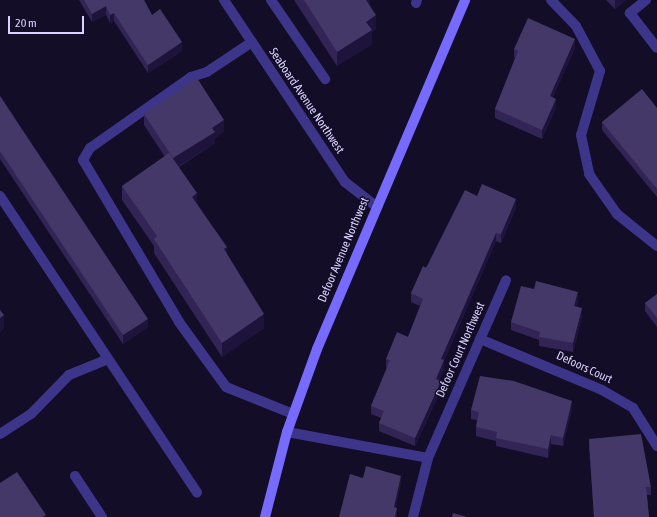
<!DOCTYPE html>
<html>
<head>
<meta charset="utf-8">
<style>
	body { margin:0 }
	#map { position:relative; width:657px; height:517px; overflow:hidden; background:#130d27; font-family:"Asap Condensed",sans-serif }
	div>[style] { position:absolute }
	.lane>* { height:10px; margin:-5px; padding:0 5px; transform-origin:5px; border-radius:5px; background:#3d3589 }
	.street>* { height:10px; margin:-5px; padding:0 5px; transform-origin:5px; border-radius:5px; background:#3d3589 }
	.secondary>* { height:10px; margin:-5px; padding:0 5px; transform-origin:5px; border-radius:5px; background:#766aff }
	.wall>* { inset:0; background:#322556 }
	.shaded-wall>* { inset:0; background:#1e143b }
	.building>* { inset:0; background:#443868 }
	span { translate:-50% -50%; white-space:nowrap; text-align:center; line-height:1.15; -webkit-text-stroke:3px #130d27; paint-order:stroke }
	.street-label { font-size:12px; color:#dbd3ff }
	.scale { position:absolute; left:8px; top:16px; width:76px; height:18px; box-sizing:border-box; border:2px solid #dbd3ff; border-top:0; padding-left:5px; font-size:12px; line-height:14px; white-space:nowrap; color:#dbd3ff; -webkit-text-stroke:3px #130d27; paint-order:stroke }
</style>
</head>
<body>
<div id="map">
	<div class="lane">
		<div style="left:271px;top:0;width:96px;rotate:55.6deg"></div>
		<div style="left:416px;top:3px;width:3px;rotate:-72deg"></div>
		<div style="left:252px;top:42px;width:54px;rotate:146.3deg"></div>
		<div style="left:207px;top:72px;width:17px;rotate:163deg"></div>
		<div style="left:191px;top:77px;width:123px;rotate:144.9deg"></div>
		<div style="left:90px;top:148px;width:14px;rotate:120deg"></div>
		<div style="left:83px;top:160px;width:188px;rotate:59.3deg"></div>
		<div style="left:179px;top:322px;width:80px;rotate:54.1deg"></div>
		<div style="left:226px;top:387px;width:72px;rotate:21.9deg"></div>
		<div style="left:0;top:196px;width:356px;rotate:56.4deg"></div>
		<div style="left:0;top:434px;width:37px;rotate:-33deg"></div>
		<div style="left:31px;top:414px;width:54px;rotate:-45.7deg"></div>
		<div style="left:69px;top:375px;width:42px;rotate:-22.3deg"></div>
		<div style="left:75px;top:476px;width:49px;rotate:56.6deg"></div>
	</div>
	<div class="street">
		<div style="left:224px;top:0;width:219px;rotate:56.4deg"></div>
		<div style="left:345px;top:182px;width:41px;rotate:38deg"></div>
		<div style="left:551px;top:0;width:36px;rotate:46deg"></div>
		<div style="left:576px;top:26px;width:51px;rotate:61.9deg"></div>
		<div style="left:600px;top:71px;width:67px;rotate:106.5deg"></div>
		<div style="left:581px;top:135px;width:40px;rotate:78deg"></div>
		<div style="left:589px;top:174px;width:49px;rotate:55deg"></div>
		<div style="left:617px;top:214px;width:51px;rotate:38.7deg"></div>
		<div style="left:646px;top:0;width:21px;rotate:141deg"></div>
		<div style="left:630px;top:13px;width:44px;rotate:52.4deg"></div>
		<div style="left:480px;top:339px;width:132px;rotate:22.7deg"></div>
		<div style="left:602px;top:390px;width:36px;rotate:30deg"></div>
		<div style="left:633px;top:408px;width:45px;rotate:57.7deg"></div>
		<div style="left:287px;top:432px;width:143px;rotate:10.4deg"></div>
		<div style="left:413px;top:517px;width:61px;rotate:-75.7deg"></div>
		<div style="left:428px;top:458px;width:194px;rotate:-66.3deg"></div>
	</div>
	<div class="secondary">
		<div style="left:265px;top:517px;width:88px;rotate:-75.5deg"></div>
		<div style="left:287px;top:432px;width:88px;rotate:-70.1deg"></div>
		<div style="left:317px;top:349px;width:379px;rotate:-67deg"></div>
	</div>
	<div class="wall">
		<div style="clip-path:polygon(79px 0,144px 0,152px 15px,182px 51px,148px 73px,114px 21px,110px 23px,106px 15px,92px 22px)"></div>
		<div style="clip-path:polygon(294px 0,370px 0,370px 5px,376px 29px,372px 32px,372px 44px,337px 66px)"></div>
		<div style="clip-path:polygon(606px 0,626px 0,615px 9px)"></div>
		<div style="clip-path:polygon(575px 48px,553px 97px,556px 107px,542px 139px,495px 118px,495px 109px,515px 58px,514px 57px,514px 49px)"></div>
		<div style="clip-path:polygon(0 96px,148px 327px,123px 344px,0 159px)"></div>
		<div style="clip-path:polygon(657px 108px,657px 205px,657px 197px,602px 130px,602px 122px)"></div>
		<div style="clip-path:polygon(144px 114px,224px 131px,215px 138px,215px 143px,179px 167px,197px 204px,227px 254px,264px 328px,222px 357px,154px 253px,154px 246px,122px 200px,122px 186px,165px 157px,144px 125px)"></div>
		<div style="clip-path:polygon(477px 196px,516px 208px,501px 243px,496px 241px,444px 361px,444px 369px,439px 380px,441px 390px,415px 446px,379px 431px,379px 423px,381px 418px,371px 414px,371px 406px,387px 368px,386px 367px,386px 359px,408px 337px,420px 306px,411px 302px,411px 293px,426px 268px)"></div>
		<div style="clip-path:polygon(657px 294px,657px 327px,645px 311px,645px 303px)"></div>
		<div style="clip-path:polygon(578px 301px,576px 306px,582px 316px,573px 352px,539px 346px,539px 340px,511px 330px,511px 322px)"></div>
		<div style="clip-path:polygon(572px 409px,563px 446px,551px 444px,548px 458px,496px 446px,496px 441px,476px 436px,476px 427px,477px 420px,471px 419px,471px 410px)"></div>
		<div style="clip-path:polygon(589px 439px,651px 487px,651px 495px,647px 495px,649px 517px,594px 517px,589px 447px)"></div>
	</div>
	<div class="shaded-wall">
		<div style="clip-path:polygon(365px 0,370px 0,370px 9px)"></div>
		<div style="clip-path:polygon(615px 0,626px 0,615px 9px)"></div>
		<div style="clip-path:polygon(106px 6px,106px 15px,92px 22px,92px 14px)"></div>
		<div style="clip-path:polygon(114px 13px,114px 21px,110px 23px,110px 15px)"></div>
		<div style="clip-path:polygon(376px 15px,376px 29px,372px 32px,372px 44px,337px 66px,337px 52px,366px 22px)"></div>
		<div style="clip-path:polygon(575px 39px,575px 48px,550px 104px,550px 96px)"></div>
		<div style="clip-path:polygon(182px 42px,182px 51px,148px 73px,148px 65px)"></div>
		<div style="clip-path:polygon(556px 99px,556px 107px,542px 139px,542px 130px)"></div>
		<div style="clip-path:polygon(224px 120px,224px 131px,215px 138px,215px 143px,173px 170px,173px 158px,212px 128px)"></div>
		<div style="clip-path:polygon(197px 193px,197px 207px,192px 197px)"></div>
		<div style="clip-path:polygon(516px 199px,516px 208px,501px 243px,501px 234px)"></div>
		<div style="clip-path:polygon(496px 233px,496px 241px,444px 361px,444px 369px,436px 388px,436px 379px,441px 359px)"></div>
		<div style="clip-path:polygon(227px 247px,227px 261px,224px 249px)"></div>
		<div style="clip-path:polygon(578px 292px,578px 301px,574px 314px,574px 306px)"></div>
		<div style="clip-path:polygon(582px 308px,582px 316px,573px 352px,573px 343px)"></div>
		<div style="clip-path:polygon(264px 314px,264px 328px,222px 357px,222px 343px)"></div>
		<div style="clip-path:polygon(4px 315px,4px 329px,0 332px,0 318px)"></div>
		<div style="clip-path:polygon(148px 319px,148px 327px,123px 344px,123px 335px)"></div>
		<div style="clip-path:polygon(441px 381px,441px 390px,415px 446px,415px 438px)"></div>
		<div style="clip-path:polygon(572px 401px,572px 409px,563px 446px,563px 438px)"></div>
		<div style="clip-path:polygon(551px 435px,551px 444px,548px 458px,548px 449px)"></div>
		<div style="clip-path:polygon(401px 476px,401px 484px,394px 516px,394px 507px)"></div>
		<div style="clip-path:polygon(397px 508px,397px 517px,395px 517px)"></div>
	</div>
	<div class="building">
		<div style="clip-path:polygon(84px 0,144px 0,152px 15px,160px 9px,182px 42px,148px 65px,114px 13px,110px 15px,106px 6px,92px 14px)"></div>
		<div style="clip-path:polygon(304px 0,366px 0,376px 15px,366px 22px,372px 30px,337px 52px)"></div>
		<div style="clip-path:polygon(528px 18px,575px 39px,550px 96px,556px 99px,542px 130px,495px 109px,518px 51px,514px 49px)"></div>
		<div style="clip-path:polygon(197px 78px,224px 120px,212px 128px,215px 132px,173px 158px,144px 114px)"></div>
		<div style="clip-path:polygon(642px 89px,657px 108px,657px 189px,602px 122px)"></div>
		<div style="clip-path:polygon(0 96px,148px 319px,123px 335px,0 151px)"></div>
		<div style="clip-path:polygon(169px 153px,197px 193px,192px 197px,227px 247px,224px 249px,264px 314px,222px 343px,154px 239px,157px 236px,122px 186px)"></div>
		<div style="clip-path:polygon(482px 184px,516px 199px,501px 234px,496px 233px,441px 359px,444px 360px,436px 379px,441px 381px,415px 438px,379px 423px,384px 411px,371px 406px,390px 360px,386px 359px,397px 332px,408px 337px,423px 299px,411px 293px,423px 266px,426px 268px,465px 190px,477px 196px)"></div>
		<div style="clip-path:polygon(536px 281px,578px 292px,574px 306px,582px 308px,573px 343px,539px 337px,540px 332px,511px 322px,521px 286px,534px 289px)"></div>
		<div style="clip-path:polygon(657px 294px,657px 318px,645px 303px)"></div>
		<div style="clip-path:polygon(0 310px,4px 315px,0 318px)"></div>
		<div style="clip-path:polygon(480px 376px,514px 381px,572px 401px,563px 438px,551px 435px,548px 449px,496px 438px,497px 432px,476px 427px,479px 412px,471px 410px)"></div>
		<div style="clip-path:polygon(641px 434px,651px 487px,646px 487px,649px 517px,594px 517px,589px 439px)"></div>
		<div style="clip-path:polygon(366px 466px,401px 476px,394px 507px,397px 508px,395px 517px,339px 517px,350px 474px,363px 478px)"></div>
		<div style="clip-path:polygon(17px 472px,46px 515px,43px 517px,0 517px,0 483px)"></div>
		<div style="clip-path:polygon(453px 513px,467px 517px,452px 517px)"></div>
	</div>
	<div class="street-label">
		<span style="left:306px;top:101px;rotate:56deg">Seaboard Avenue Northwest</span>
		<span style="left:344px;top:250px;rotate:-67deg">Defoor Avenue Northwest</span>
		<span style="left:461px;top:350px;rotate:-66deg">Defoor Court Northwest</span>
		<span style="left:584px;top:368px;rotate:25deg">Defoors Court</span>
	</div>
	<div class="scale">20 m</div>
</div>
</body>
</html>
